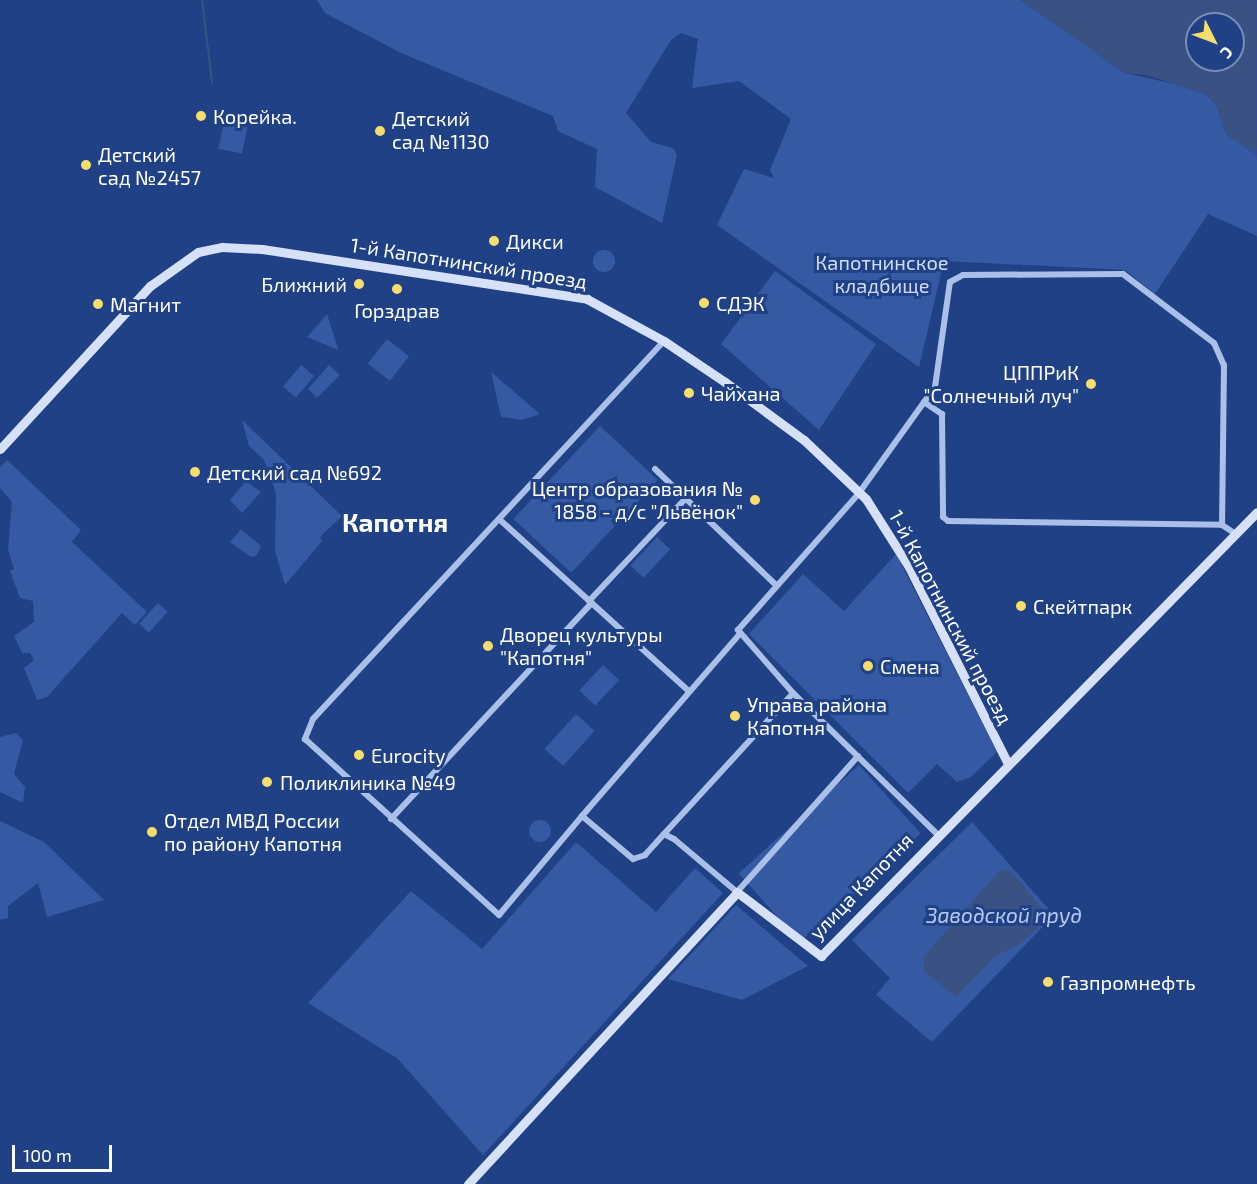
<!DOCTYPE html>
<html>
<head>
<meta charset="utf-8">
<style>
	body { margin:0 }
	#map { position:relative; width:1257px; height:1184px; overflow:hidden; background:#214186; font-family:"Exo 2",sans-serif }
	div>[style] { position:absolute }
	.green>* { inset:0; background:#3559a3; transform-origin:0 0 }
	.round { border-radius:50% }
	.water>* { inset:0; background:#3a5184 }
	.stream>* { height:2px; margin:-1px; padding:0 1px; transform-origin:1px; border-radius:1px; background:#3a5184 }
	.street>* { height:6px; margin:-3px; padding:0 3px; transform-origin:3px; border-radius:3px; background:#abc0e9 }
	.secondary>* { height:9px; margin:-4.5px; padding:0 4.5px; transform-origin:4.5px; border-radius:4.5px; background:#d6e0f7 }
	.dots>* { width:16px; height:16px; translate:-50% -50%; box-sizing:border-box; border:3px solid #214186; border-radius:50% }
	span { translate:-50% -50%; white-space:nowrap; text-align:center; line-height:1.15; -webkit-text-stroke:6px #214186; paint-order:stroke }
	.poi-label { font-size:20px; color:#fff }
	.left { translate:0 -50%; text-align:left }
	.right { translate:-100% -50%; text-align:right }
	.street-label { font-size:20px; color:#fff }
	.park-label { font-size:20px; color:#cfdcf7 }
	.water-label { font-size:21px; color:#b6caf1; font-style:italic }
	.district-label { font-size:26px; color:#fff; font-weight:700 }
	.north { position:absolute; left:1185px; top:12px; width:60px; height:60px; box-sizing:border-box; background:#214186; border:2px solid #7a8db6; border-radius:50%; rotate:132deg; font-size:16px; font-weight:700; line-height:24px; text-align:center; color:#fff }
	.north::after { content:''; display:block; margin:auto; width:21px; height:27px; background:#f6de6c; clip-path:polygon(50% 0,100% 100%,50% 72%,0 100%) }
	.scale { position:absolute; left:12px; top:1145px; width:100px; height:27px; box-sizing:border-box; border:3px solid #fff; border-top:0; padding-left:8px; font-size:18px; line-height:21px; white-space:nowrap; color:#fff; -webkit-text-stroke:4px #214186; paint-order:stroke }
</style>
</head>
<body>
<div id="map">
	<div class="green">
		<div style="clip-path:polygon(317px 0,1021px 0,1125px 73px,1179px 85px,1205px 94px,1216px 104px,1226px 134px,1257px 155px,1257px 236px,1208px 214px,1155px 294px,1125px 270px,944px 261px,919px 367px,717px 225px,744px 169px,774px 178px,770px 170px,791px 119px,739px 81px,692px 88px,698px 39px,681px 33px,671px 40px,626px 113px,651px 142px,673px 148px,677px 155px,662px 223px,595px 187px,597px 149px,558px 131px,553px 116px,401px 53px,325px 13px)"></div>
		<div style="left:224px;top:122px;width:24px;height:27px;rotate:12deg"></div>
		<div class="round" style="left:593px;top:250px;width:22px;height:22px"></div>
		<div style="clip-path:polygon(775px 271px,876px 344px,819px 430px,721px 344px)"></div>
		<div style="clip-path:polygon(327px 314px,338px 349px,338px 350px,307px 337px)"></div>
		<div style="left:387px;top:339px;width:28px;height:31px;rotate:38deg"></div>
		<div style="left:301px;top:365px;width:17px;height:28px;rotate:40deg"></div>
		<div style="clip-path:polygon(329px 365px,340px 375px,317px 398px,308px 389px)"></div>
		<div style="clip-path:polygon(491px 372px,540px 414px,522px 420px,501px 417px)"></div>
		<div style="clip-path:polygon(242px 420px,342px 516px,320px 537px,322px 541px,285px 585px,275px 551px,276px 493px,264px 460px,249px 446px)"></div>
		<div style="left:600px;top:426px;width:79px;height:127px;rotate:43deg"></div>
		<div style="clip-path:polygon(7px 460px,81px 530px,72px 542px,147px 612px,135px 625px,122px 613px,47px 697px,37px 700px,24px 668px,34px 660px,30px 653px,22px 653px,14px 636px,34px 622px,33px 601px,20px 598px,10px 571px,14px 569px,8px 550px,12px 502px,0 488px,0 467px)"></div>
		<div style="clip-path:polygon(246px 481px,261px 492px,242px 513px,230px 500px)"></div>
		<div style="clip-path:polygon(241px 529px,261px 546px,256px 556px,251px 557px,230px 542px)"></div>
		<div style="left:657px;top:537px;width:18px;height:39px;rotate:43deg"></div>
		<div style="clip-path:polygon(896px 554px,997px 752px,971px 777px,957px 782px,937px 764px,908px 793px,749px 634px,803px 574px,844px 611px)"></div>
		<div style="left:158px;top:603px;width:13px;height:28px;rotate:42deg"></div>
		<div style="left:603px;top:665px;width:22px;height:35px;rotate:43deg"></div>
		<div style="left:576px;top:714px;width:25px;height:47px;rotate:42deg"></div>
		<div style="clip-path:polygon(16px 733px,23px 740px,14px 774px,25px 787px,23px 803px,0 792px,0 737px)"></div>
		<div style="left:859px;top:765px;width:92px;height:162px;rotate:48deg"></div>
		<div class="round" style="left:529px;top:820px;width:22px;height:22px"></div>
		<div style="clip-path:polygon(0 821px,44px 842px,104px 900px,47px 917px,38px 883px,8px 906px,8px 918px,0 920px)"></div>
		<div style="clip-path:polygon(972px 822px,1054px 915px,932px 1042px,876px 995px,890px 978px,852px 940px)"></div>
		<div style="clip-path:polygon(576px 842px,656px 912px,695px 868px,723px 893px,483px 1155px,398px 1059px,308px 1003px,411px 891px,482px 949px)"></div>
		<div style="clip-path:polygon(736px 905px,808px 966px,742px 1000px,668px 979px)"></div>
	</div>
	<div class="water">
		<div style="clip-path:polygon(evenodd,1021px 0,1257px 0,1257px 155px,1226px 134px,1216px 104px,1205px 94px,1146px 75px,1125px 73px,1021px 0,1197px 24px,1233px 24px,1233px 60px,1197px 60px,1197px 24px)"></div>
		<div style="clip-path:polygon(1001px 869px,1013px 873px,1049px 917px,1020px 944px,996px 956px,956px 997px,924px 971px,924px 956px)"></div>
	</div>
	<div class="stream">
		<div style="left:202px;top:0;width:83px;rotate:83deg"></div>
	</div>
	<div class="street">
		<div style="left:664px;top:341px;width:516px;rotate:132.88deg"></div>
		<div style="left:313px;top:719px;width:22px;rotate:112deg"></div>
		<div style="left:305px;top:739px;width:262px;rotate:42.2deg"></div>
		<div style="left:499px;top:915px;width:129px;rotate:-50deg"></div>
		<div style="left:582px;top:816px;width:67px;rotate:40.1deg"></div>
		<div style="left:633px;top:859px;width:13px;rotate:-18deg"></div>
		<div style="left:645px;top:855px;width:28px;rotate:-48deg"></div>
		<div style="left:664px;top:834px;width:11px;rotate:27deg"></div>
		<div style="left:674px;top:839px;width:82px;rotate:40.1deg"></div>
		<div style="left:737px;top:892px;width:182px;rotate:-48.3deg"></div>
		<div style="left:924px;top:402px;width:22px;rotate:34deg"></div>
		<div style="left:942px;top:414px;width:103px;rotate:89.4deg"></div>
		<div style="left:943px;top:517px;width:6px;rotate:39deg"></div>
		<div style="left:948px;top:521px;width:274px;rotate:0.8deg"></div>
		<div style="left:655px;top:469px;width:168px;rotate:43.8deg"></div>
		<div style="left:499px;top:519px;width:256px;rotate:42.2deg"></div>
		<div style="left:589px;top:601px;width:140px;rotate:-46.7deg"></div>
		<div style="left:582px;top:816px;width:240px;rotate:-49.1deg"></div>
		<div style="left:391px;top:819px;width:295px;rotate:-47.1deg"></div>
		<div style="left:664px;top:834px;width:191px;rotate:-47.5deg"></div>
		<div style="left:937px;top:834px;width:202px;rotate:-135.6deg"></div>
		<div style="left:793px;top:693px;width:84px;rotate:-131.1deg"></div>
		<div style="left:738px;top:630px;width:183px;rotate:-48.5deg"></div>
		<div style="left:859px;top:493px;width:130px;rotate:-54.4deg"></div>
		<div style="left:935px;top:387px;width:106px;rotate:-81.9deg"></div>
		<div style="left:950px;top:282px;width:15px;rotate:-28deg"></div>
		<div style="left:963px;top:275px;width:160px;rotate:-0.4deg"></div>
		<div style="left:1123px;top:274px;width:114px;rotate:37.2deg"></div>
		<div style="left:1214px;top:343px;width:24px;rotate:66deg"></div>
		<div style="left:1224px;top:365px;width:160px;rotate:90.7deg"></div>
		<div style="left:1222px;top:525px;width:17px;rotate:33deg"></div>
	</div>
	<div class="secondary">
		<div style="left:0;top:449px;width:222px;rotate:-47.4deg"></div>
		<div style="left:150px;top:286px;width:59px;rotate:-35.3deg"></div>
		<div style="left:198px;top:252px;width:25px;rotate:-12deg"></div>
		<div style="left:222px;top:247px;width:40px;rotate:2.9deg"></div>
		<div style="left:262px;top:249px;width:329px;rotate:8.7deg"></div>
		<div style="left:587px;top:299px;width:88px;rotate:28.6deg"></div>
		<div style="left:664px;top:341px;width:73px;rotate:33.9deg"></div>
		<div style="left:725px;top:382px;width:98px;rotate:36.3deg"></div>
		<div style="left:804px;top:440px;width:86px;rotate:43.6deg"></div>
		<div style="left:866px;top:499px;width:80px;rotate:57.7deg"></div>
		<div style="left:909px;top:567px;width:220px;rotate:63.3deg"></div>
		<div style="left:468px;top:1184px;width:397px;rotate:-47.3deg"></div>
		<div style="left:737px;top:892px;width:106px;rotate:37.3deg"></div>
		<div style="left:821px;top:956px;width:622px;rotate:-45.52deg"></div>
	</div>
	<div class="dots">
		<div style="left:201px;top:116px;background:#f6de6c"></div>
		<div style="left:380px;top:131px;background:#f6de6c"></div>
		<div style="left:86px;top:165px;background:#f6de6c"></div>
		<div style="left:494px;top:241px;background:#f6de6c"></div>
		<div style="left:359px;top:284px;background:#f6de6c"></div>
		<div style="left:397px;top:289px;background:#f6de6c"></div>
		<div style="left:704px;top:303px;background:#f6de6c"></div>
		<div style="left:98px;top:304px;background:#f6de6c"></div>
		<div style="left:1091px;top:384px;background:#f6de6c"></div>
		<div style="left:689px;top:393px;background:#f6de6c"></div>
		<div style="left:195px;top:472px;background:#f6de6c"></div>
		<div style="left:755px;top:500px;background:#f6de6c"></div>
		<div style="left:1021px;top:606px;background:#f6de6c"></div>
		<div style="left:488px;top:646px;background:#f6de6c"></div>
		<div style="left:868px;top:666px;background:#f6de6c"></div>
		<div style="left:735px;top:716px;background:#f6de6c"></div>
		<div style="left:359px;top:755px;background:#f6de6c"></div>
		<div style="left:267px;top:782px;background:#f6de6c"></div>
		<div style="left:152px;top:832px;background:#f6de6c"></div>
		<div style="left:1048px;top:982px;background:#f6de6c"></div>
	</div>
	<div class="poi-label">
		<span class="left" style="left:213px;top:116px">Корейка.</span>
		<span class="left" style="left:392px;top:130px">Детский<br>сад №1130</span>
		<span class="left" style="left:98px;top:166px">Детский<br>сад №2457</span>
		<span class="left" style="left:506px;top:241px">Дикси</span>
		<span class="right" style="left:347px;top:284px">Ближний</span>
		<span class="left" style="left:716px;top:303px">СДЭК</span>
		<span class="left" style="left:110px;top:304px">Магнит</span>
		<span style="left:397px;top:310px">Горздрав</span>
		<span class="right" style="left:1079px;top:384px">ЦППРиК<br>"Солнечный луч"</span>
		<span class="left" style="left:701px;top:393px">Чайхана</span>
		<span class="left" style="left:207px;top:472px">Детский сад №692</span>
		<span class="right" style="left:743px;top:500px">Центр образования №<br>1858 - д/с "Львёнок"</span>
		<span class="left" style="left:1033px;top:606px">Скейтпарк</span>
		<span class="left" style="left:500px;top:646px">Дворец культуры<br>"Капотня"</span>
		<span class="left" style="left:880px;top:666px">Смена</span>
		<span class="left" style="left:747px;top:716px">Управа района<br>Капотня</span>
		<span class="left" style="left:371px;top:755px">Eurocity</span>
		<span class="left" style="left:280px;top:782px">Поликлиника №49</span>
		<span class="left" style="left:164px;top:832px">Отдел МВД России<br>по району Капотня</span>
		<span class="left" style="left:1060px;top:982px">Газпромнефть</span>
	</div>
	<div class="street-label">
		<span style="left:469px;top:263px;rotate:9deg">1-й Капотнинский проезд</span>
		<span style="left:951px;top:617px;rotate:62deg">1-й Капотнинский проезд</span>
		<span style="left:861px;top:886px;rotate:-46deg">улица Капотня</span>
	</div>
	<div class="park-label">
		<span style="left:882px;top:274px">Капотнинское<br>кладбище</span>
	</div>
	<div class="water-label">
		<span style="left:1004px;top:915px">Заводской пруд</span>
	</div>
	<div class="district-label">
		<span style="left:395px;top:522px">Капотня</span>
	</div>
	<div class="north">С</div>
	<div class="scale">100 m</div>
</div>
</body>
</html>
